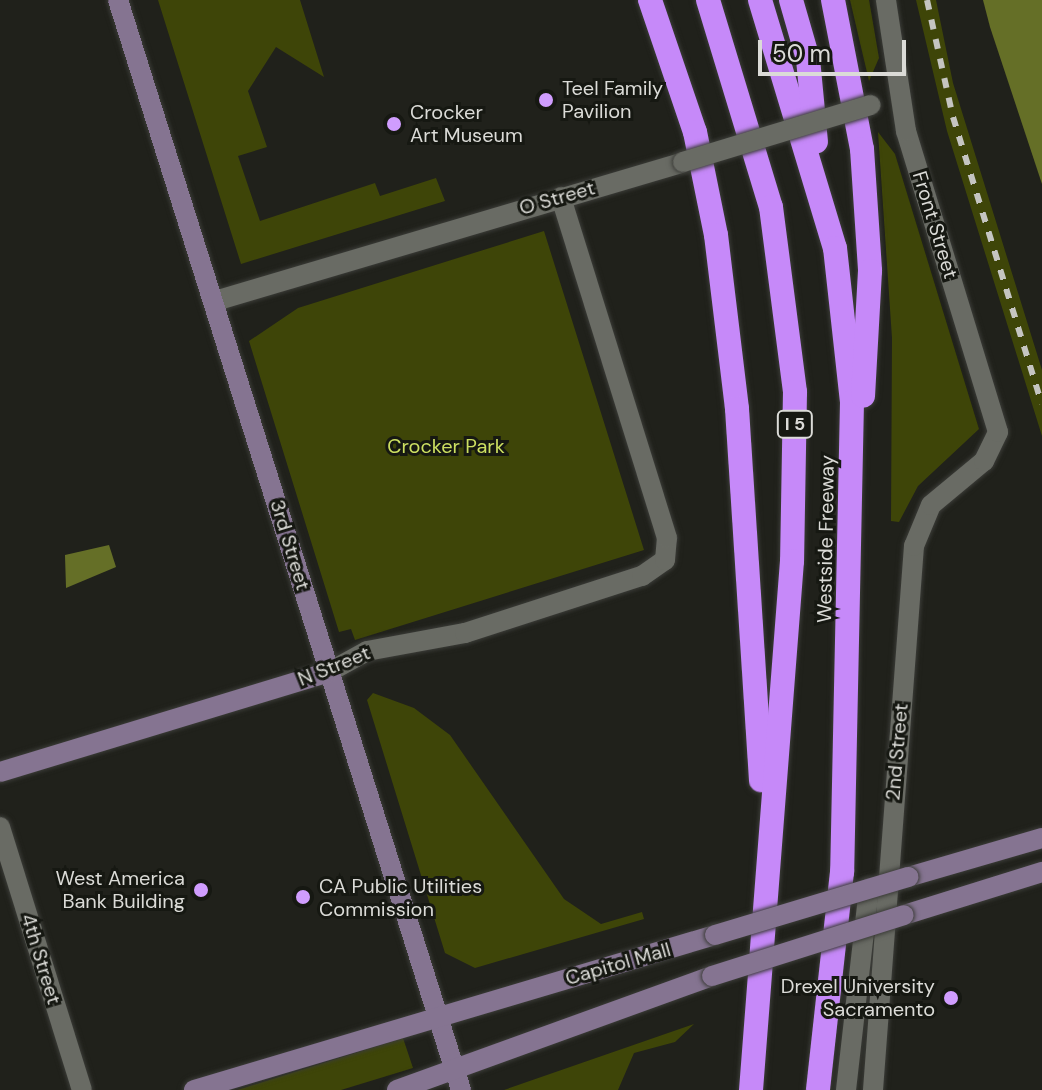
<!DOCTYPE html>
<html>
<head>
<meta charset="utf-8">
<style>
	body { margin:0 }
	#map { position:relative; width:1042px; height:1090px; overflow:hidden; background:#20211b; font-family:"DM Sans",sans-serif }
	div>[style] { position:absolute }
	.green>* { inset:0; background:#3e4508 }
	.water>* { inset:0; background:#656f27 }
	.roads { filter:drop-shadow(0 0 2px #3b3c38) drop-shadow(0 0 2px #3b3c38) }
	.street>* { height:20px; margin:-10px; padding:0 10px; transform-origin:10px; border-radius:10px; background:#696b64 }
	.secondary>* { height:20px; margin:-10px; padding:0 10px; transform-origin:10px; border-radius:10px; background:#857491 }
	.highway>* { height:24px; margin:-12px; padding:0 12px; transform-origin:12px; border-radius:12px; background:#c689f9 }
	.rail>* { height:6px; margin-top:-3px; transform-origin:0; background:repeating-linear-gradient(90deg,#c5c5c1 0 10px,transparent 0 20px) }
	.bridges { filter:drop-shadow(0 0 2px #3b3c38) drop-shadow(0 0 2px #3b3c38) }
	.street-bridge>* { height:20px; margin:-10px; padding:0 10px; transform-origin:10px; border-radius:10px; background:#696b64 }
	.secondary-bridge>* { height:20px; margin:-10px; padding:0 10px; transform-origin:10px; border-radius:10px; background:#857491 }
	.dots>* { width:22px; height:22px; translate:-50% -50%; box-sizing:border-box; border:4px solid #161812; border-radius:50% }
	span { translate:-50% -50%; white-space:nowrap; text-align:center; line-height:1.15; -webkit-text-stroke:6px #161812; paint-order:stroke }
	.shield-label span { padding:2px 6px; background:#161812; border:2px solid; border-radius:6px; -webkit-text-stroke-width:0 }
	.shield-label { font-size:18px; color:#dbdbd7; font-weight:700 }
	.poi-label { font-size:20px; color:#dbdbd7 }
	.left { translate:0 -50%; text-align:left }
	.right { translate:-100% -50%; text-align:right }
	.street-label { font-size:20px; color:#dbdbd7 }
	.park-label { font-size:20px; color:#ccdf61 }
	.scale { position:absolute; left:758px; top:40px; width:148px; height:36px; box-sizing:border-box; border:4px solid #dbdbd7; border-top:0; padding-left:10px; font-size:24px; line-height:28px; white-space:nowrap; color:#dbdbd7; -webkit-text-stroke:6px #161812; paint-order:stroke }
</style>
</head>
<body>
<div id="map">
	<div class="green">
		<div style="clip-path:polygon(158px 0,300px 0,324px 77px,276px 47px,248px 91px,267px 147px,238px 156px,260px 221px,375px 183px,380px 196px,436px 178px,445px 201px,241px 264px)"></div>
		<div style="clip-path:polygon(850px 0,869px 0,879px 58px,869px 81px)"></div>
		<div style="clip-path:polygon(916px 0,936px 0,953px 83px,1042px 370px,1042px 436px,947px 131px)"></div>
		<div style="clip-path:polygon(878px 132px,895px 154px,979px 429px,918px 486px,899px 522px,891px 521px,892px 338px)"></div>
		<div style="clip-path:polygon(544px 231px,644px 550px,355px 640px,351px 629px,339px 632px,249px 341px,298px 308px)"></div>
		<div style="clip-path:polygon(373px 693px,414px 708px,450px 735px,564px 899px,601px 924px,642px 912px,644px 919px,475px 968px,445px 953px,367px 700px)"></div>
		<div style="clip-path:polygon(694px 1024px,675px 1042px,634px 1053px,618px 1090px,504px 1090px)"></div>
		<div style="clip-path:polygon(403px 1038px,413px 1068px,341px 1090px,237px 1090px)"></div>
	</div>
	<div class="water">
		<div style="clip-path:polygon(983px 0,1042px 0,1042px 184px,990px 27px)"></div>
		<div style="clip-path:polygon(109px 545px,116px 567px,66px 588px,65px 555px)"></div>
	</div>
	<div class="roads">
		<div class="street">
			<div style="left:215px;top:301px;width:488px;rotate:-16.5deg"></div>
			<div style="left:329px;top:672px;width:43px;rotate:-28.9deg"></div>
			<div style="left:367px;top:651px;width:100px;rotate:-10.4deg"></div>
			<div style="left:465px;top:633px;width:186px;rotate:-17.9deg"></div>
			<div style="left:642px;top:576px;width:28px;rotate:-35deg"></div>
			<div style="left:665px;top:560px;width:22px;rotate:-85deg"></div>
			<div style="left:667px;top:538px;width:357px;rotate:-107.3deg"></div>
			<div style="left:0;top:827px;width:275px;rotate:72.7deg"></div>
			<div style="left:846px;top:1090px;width:203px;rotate:-83.5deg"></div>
			<div style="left:873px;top:1090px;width:546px;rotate:-85.69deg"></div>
			<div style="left:914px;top:546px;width:44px;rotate:-67.5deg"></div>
			<div style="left:931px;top:505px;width:69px;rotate:-39.7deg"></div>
			<div style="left:984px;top:461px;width:32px;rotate:-64deg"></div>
			<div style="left:998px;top:432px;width:315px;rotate:-107deg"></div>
			<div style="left:906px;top:131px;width:133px;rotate:-98.7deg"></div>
		</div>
		<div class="secondary">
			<div style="left:118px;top:0;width:1143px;rotate:72.53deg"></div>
			<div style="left:0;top:772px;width:344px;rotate:-16.9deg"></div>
			<div style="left:908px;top:877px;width:140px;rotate:-16.2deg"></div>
			<div style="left:904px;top:915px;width:145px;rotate:-17.3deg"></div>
			<div style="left:194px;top:1090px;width:544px;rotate:-16.57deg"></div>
			<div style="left:397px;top:1090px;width:335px;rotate:-19.9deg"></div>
		</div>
		<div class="highway">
			<div style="left:650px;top:0;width:139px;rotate:71.2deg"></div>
			<div style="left:695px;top:132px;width:105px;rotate:78.5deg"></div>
			<div style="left:716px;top:235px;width:175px;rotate:83.1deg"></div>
			<div style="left:737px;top:409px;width:372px;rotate:86.3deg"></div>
			<div style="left:708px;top:0;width:216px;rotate:73.1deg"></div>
			<div style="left:771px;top:207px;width:187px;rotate:82.6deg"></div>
			<div style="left:795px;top:392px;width:169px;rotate:91deg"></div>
			<div style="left:792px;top:561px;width:531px;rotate:94.43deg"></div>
			<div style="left:760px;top:0;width:259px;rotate:73.2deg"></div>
			<div style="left:835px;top:248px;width:155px;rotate:83.7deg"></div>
			<div style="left:852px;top:402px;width:470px;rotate:91.2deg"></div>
			<div style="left:842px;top:872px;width:219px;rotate:96.3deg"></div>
			<div style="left:791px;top:0;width:61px;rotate:73.9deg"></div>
			<div style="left:808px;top:59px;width:83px;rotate:84.5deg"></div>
			<div style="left:833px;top:0;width:152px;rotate:79deg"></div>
			<div style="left:862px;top:149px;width:122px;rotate:86.2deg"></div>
			<div style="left:870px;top:271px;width:125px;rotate:93.2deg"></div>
		</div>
	</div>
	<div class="rail">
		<div style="left:927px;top:0;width:120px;rotate:77.5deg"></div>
		<div style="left:953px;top:117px;width:300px;rotate:72.8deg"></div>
	</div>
	<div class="bridges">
		<div class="street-bridge">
			<div style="left:683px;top:162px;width:196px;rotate:-16.9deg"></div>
		</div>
		<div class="secondary-bridge">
			<div style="left:715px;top:935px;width:202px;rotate:-16.7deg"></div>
			<div style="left:712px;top:976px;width:201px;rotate:-17.6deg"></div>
		</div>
	</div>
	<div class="dots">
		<div style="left:546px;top:100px;background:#d09dfe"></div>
		<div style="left:394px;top:124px;background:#d09dfe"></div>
		<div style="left:201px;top:890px;background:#d09dfe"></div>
		<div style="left:303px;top:897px;background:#d09dfe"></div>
		<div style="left:951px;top:998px;background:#d09dfe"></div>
	</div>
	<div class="shield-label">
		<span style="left:795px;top:424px">I 5</span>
	</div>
	<div class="poi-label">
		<span class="left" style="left:562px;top:100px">Teel Family<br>Pavilion</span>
		<span class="left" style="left:410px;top:124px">Crocker<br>Art Museum</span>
		<span class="right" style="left:185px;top:890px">West America<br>Bank Building</span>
		<span class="left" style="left:319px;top:898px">CA Public Utilities<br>Commission</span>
		<span class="right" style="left:935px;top:998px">Drexel University<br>Sacramento</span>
	</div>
	<div class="street-label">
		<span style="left:557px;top:198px;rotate:-16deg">O Street</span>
		<span style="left:935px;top:225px;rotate:73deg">Front Street</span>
		<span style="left:826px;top:539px;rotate:-89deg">Westside Freeway</span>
		<span style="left:290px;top:545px;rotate:73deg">3rd Street</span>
		<span style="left:334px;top:666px;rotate:-22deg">N Street</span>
		<span style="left:897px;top:752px;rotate:-85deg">2nd Street</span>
		<span style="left:41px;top:959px;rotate:73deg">4th Street</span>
		<span style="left:618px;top:964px;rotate:-16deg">Capitol Mall</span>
	</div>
	<div class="park-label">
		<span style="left:446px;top:446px">Crocker Park</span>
	</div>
	<div class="scale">50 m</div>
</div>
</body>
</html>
